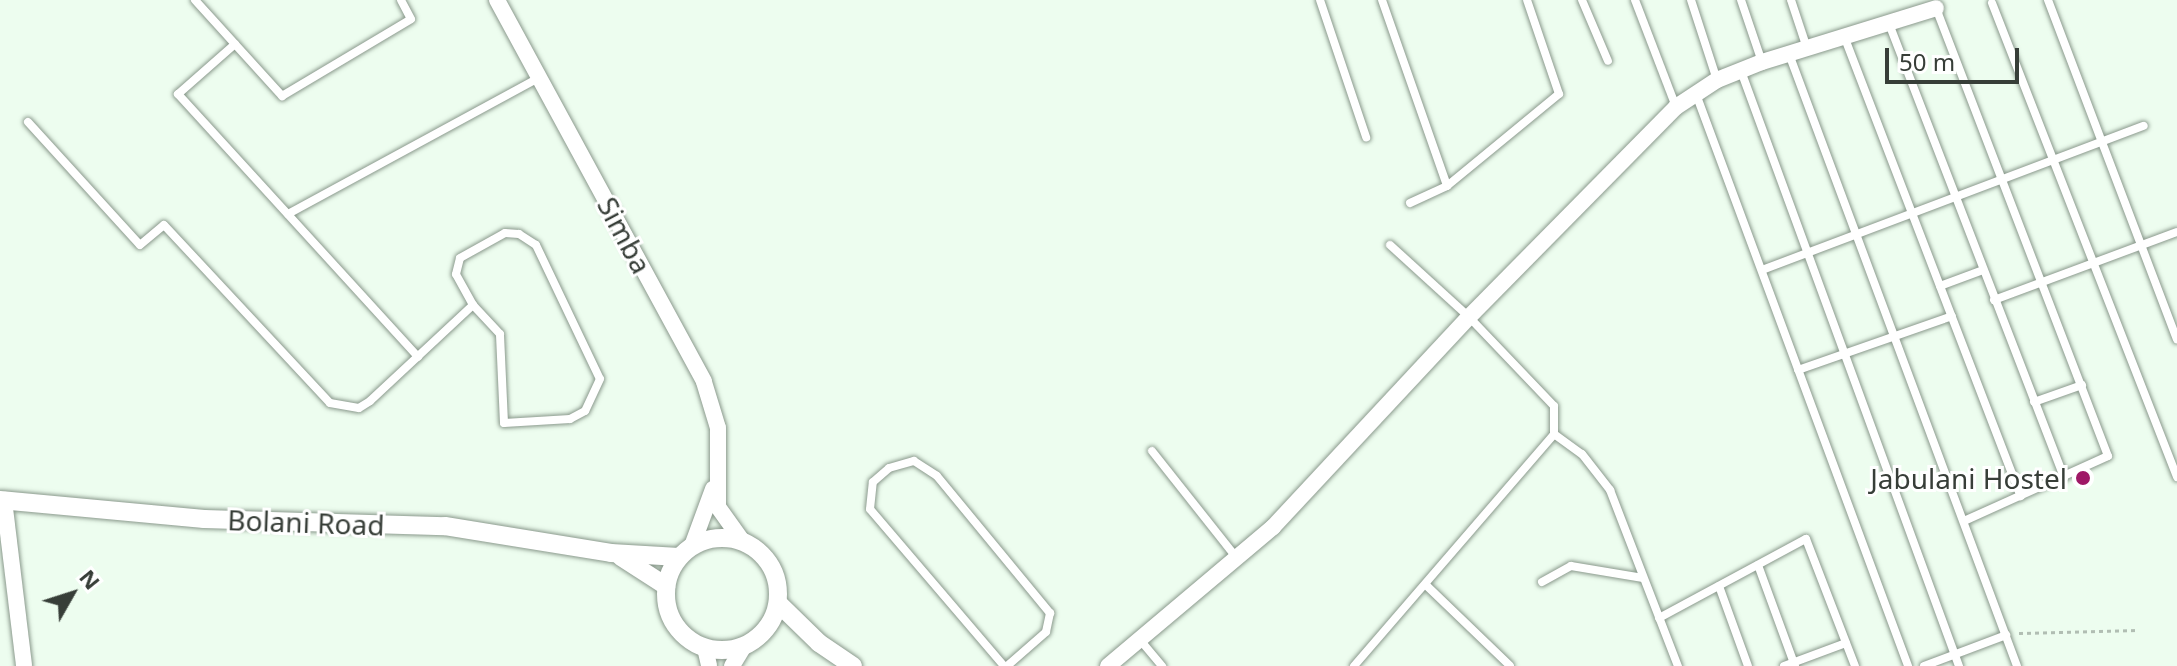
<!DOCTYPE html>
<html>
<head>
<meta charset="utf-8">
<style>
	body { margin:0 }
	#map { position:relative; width:2177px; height:666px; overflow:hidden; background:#edfdef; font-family:"Noto Sans",sans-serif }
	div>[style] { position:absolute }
	.path>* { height:3px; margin-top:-1.5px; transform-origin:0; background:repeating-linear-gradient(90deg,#b1beb3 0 4px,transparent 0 8px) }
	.roads { filter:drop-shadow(0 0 2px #8a998c) drop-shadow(0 0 2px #8a998c) }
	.service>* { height:8px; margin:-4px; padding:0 4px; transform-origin:4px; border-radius:4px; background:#fff }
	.minor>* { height:16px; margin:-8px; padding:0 8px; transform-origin:8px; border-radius:8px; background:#fff }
	.tertiary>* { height:18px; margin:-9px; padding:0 9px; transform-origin:9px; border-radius:9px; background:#fff }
	.tertiary>.ring { margin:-9px; padding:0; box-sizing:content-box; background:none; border:18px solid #fff; border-radius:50% }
	.dots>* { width:22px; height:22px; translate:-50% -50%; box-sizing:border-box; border:4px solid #fff; border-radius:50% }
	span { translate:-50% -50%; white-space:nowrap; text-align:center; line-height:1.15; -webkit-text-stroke:6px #fff; paint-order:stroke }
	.street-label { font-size:28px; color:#373e38 }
	.poi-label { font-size:28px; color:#373e38 }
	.right { translate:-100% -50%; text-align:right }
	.north { position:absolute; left:32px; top:554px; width:80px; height:80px; -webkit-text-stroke:6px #fff; paint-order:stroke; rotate:51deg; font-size:22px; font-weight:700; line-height:32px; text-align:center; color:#373e38 }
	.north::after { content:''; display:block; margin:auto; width:28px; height:36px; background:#373e38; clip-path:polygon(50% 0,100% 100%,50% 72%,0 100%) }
	.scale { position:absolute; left:1885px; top:48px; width:134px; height:36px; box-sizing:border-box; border:4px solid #373e38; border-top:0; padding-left:10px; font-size:24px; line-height:28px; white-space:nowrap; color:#373e38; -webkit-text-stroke:6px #fff; paint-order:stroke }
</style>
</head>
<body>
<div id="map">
	<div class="path">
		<div style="left:2019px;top:633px;width:119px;rotate:-1.4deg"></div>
	</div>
	<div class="roads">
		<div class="service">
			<div style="left:195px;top:0;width:130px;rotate:47.8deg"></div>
			<div style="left:282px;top:96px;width:150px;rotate:-30.8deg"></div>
			<div style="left:411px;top:19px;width:21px;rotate:-118deg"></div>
			<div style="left:1320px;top:0;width:145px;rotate:71.4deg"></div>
			<div style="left:1382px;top:0;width:197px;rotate:70.7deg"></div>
			<div style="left:1582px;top:0;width:66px;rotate:66.9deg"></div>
			<div style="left:1635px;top:0;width:115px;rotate:69deg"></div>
			<div style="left:1691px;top:0;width:84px;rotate:72deg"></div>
			<div style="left:1741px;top:0;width:65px;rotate:71.3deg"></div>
			<div style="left:1791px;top:0;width:51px;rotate:71.6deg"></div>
			<div style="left:2048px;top:0;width:363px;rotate:69.2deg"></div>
			<div style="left:1992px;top:3px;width:509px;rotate:68.68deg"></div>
			<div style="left:1936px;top:8px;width:480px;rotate:69deg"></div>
			<div style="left:2108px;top:456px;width:158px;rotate:155.7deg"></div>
			<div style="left:1888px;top:21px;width:489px;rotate:68.9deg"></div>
			<div style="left:1844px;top:36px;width:493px;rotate:69deg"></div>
			<div style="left:235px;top:44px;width:76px;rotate:138.7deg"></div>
			<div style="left:178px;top:94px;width:356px;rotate:47.6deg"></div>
			<div style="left:1789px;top:54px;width:653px;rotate:69.57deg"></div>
			<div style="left:1741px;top:71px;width:634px;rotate:69.88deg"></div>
			<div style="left:1696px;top:94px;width:610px;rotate:69.66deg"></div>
			<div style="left:28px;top:122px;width:166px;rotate:47.7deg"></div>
			<div style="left:140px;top:245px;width:31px;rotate:-40deg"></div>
			<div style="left:164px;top:225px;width:243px;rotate:47deg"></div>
			<div style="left:330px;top:403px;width:29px;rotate:10deg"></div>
			<div style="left:359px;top:408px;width:13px;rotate:-32deg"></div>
			<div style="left:370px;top:401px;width:141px;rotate:-43deg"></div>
			<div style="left:1410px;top:203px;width:41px;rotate:-24.7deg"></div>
			<div style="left:1447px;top:186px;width:145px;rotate:-39.4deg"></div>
			<div style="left:1559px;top:94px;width:99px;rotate:-108.8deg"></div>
			<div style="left:288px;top:214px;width:285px;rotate:-28.5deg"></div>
			<div style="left:505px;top:233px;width:14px;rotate:4deg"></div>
			<div style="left:519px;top:234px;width:20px;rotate:33deg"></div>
			<div style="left:536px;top:245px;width:148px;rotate:64.5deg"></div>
			<div style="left:600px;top:379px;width:35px;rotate:115deg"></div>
			<div style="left:585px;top:411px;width:17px;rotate:152deg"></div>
			<div style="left:570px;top:419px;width:66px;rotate:176.5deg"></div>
			<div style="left:504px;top:423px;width:89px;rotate:-92.6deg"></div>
			<div style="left:500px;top:334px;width:40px;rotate:-133deg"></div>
			<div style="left:473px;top:305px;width:35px;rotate:-119deg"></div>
			<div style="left:456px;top:274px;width:16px;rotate:-76deg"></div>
			<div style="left:460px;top:258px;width:51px;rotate:-29.1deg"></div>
			<div style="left:1390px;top:245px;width:107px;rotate:42.3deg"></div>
			<div style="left:1469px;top:317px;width:123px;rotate:46.3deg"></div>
			<div style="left:1554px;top:406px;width:28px;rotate:90deg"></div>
			<div style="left:1554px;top:434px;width:34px;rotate:36deg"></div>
			<div style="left:1582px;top:454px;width:46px;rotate:52.1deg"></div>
			<div style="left:1610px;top:490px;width:189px;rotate:68.9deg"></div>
			<div style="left:1762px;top:270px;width:408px;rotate:-20.7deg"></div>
			<div style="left:1940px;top:286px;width:46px;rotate:-20.4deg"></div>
			<div style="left:1994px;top:300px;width:195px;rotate:-20.4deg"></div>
			<div style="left:1798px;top:370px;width:163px;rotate:-19.3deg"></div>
			<div style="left:2034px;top:402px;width:51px;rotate:-19.5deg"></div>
			<div style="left:1152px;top:451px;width:135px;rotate:51.6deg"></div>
			<div style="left:1758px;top:565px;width:108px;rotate:69.9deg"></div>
			<div style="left:1542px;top:582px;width:33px;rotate:-29deg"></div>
			<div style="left:1571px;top:566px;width:73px;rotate:9.5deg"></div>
			<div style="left:1427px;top:586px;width:115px;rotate:43.9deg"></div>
			<div style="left:1719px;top:586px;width:85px;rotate:70.1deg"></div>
			<div style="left:1659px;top:618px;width:167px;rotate:-28.3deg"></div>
			<div style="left:1806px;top:539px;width:136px;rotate:68.9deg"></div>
			<div style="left:1141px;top:641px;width:33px;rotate:50deg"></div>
			<div style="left:1004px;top:666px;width:206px;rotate:-130.5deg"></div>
			<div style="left:870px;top:509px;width:27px;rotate:-84deg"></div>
			<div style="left:873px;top:482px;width:21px;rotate:-41deg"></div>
			<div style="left:889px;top:468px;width:26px;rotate:-16deg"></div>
			<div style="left:914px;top:461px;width:27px;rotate:33deg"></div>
			<div style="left:937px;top:476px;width:178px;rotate:50.5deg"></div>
			<div style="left:1050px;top:613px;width:19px;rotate:102deg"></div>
			<div style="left:1046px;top:632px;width:52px;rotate:138.9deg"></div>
			<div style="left:1354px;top:666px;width:306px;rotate:-49.2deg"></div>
			<div style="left:1784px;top:666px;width:66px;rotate:-20.4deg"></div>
			<div style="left:1924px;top:666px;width:88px;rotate:-20.7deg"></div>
		</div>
		<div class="minor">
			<div style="left:497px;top:0;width:434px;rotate:61.5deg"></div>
			<div style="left:704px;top:382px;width:48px;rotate:73.1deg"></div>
			<div style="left:718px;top:428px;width:79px;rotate:90deg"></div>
			<div style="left:718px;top:507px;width:43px;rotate:54.5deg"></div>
			<div style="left:4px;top:500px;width:167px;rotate:83.1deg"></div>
			<div style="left:692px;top:546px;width:61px;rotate:-69.8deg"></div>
			<div style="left:705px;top:648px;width:18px;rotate:77deg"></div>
			<div style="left:732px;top:666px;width:23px;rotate:-59deg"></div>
			<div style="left:1108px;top:666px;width:216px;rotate:-40.1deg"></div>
			<div style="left:1273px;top:527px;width:287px;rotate:-47deg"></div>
			<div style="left:1469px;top:317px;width:295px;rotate:-45.4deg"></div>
			<div style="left:1676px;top:107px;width:49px;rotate:-33.4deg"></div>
			<div style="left:1717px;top:80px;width:48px;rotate:-21.8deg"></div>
			<div style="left:1762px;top:62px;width:182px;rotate:-17.2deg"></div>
		</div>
		<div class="tertiary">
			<div style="left:0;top:500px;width:205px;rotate:5.3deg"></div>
			<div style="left:204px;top:519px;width:241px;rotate:1.7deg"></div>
			<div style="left:445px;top:526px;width:168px;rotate:9.2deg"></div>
			<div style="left:611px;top:553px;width:68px;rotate:3.4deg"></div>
			<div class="ring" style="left:666px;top:538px;width:94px;height:94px"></div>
			<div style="left:621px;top:557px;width:54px;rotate:32.8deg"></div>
			<div style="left:778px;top:603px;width:57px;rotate:44.3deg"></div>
			<div style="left:819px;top:643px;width:41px;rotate:34.1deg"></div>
		</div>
	</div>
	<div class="dots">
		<div style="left:2083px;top:478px;background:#9f1866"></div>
	</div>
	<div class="street-label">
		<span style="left:625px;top:235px;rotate:62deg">Simba</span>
		<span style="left:306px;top:522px;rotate:2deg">Bolani Road</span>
	</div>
	<div class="poi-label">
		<span class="right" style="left:2067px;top:478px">Jabulani Hostel</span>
	</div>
	<div class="north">N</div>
	<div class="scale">50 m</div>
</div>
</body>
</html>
